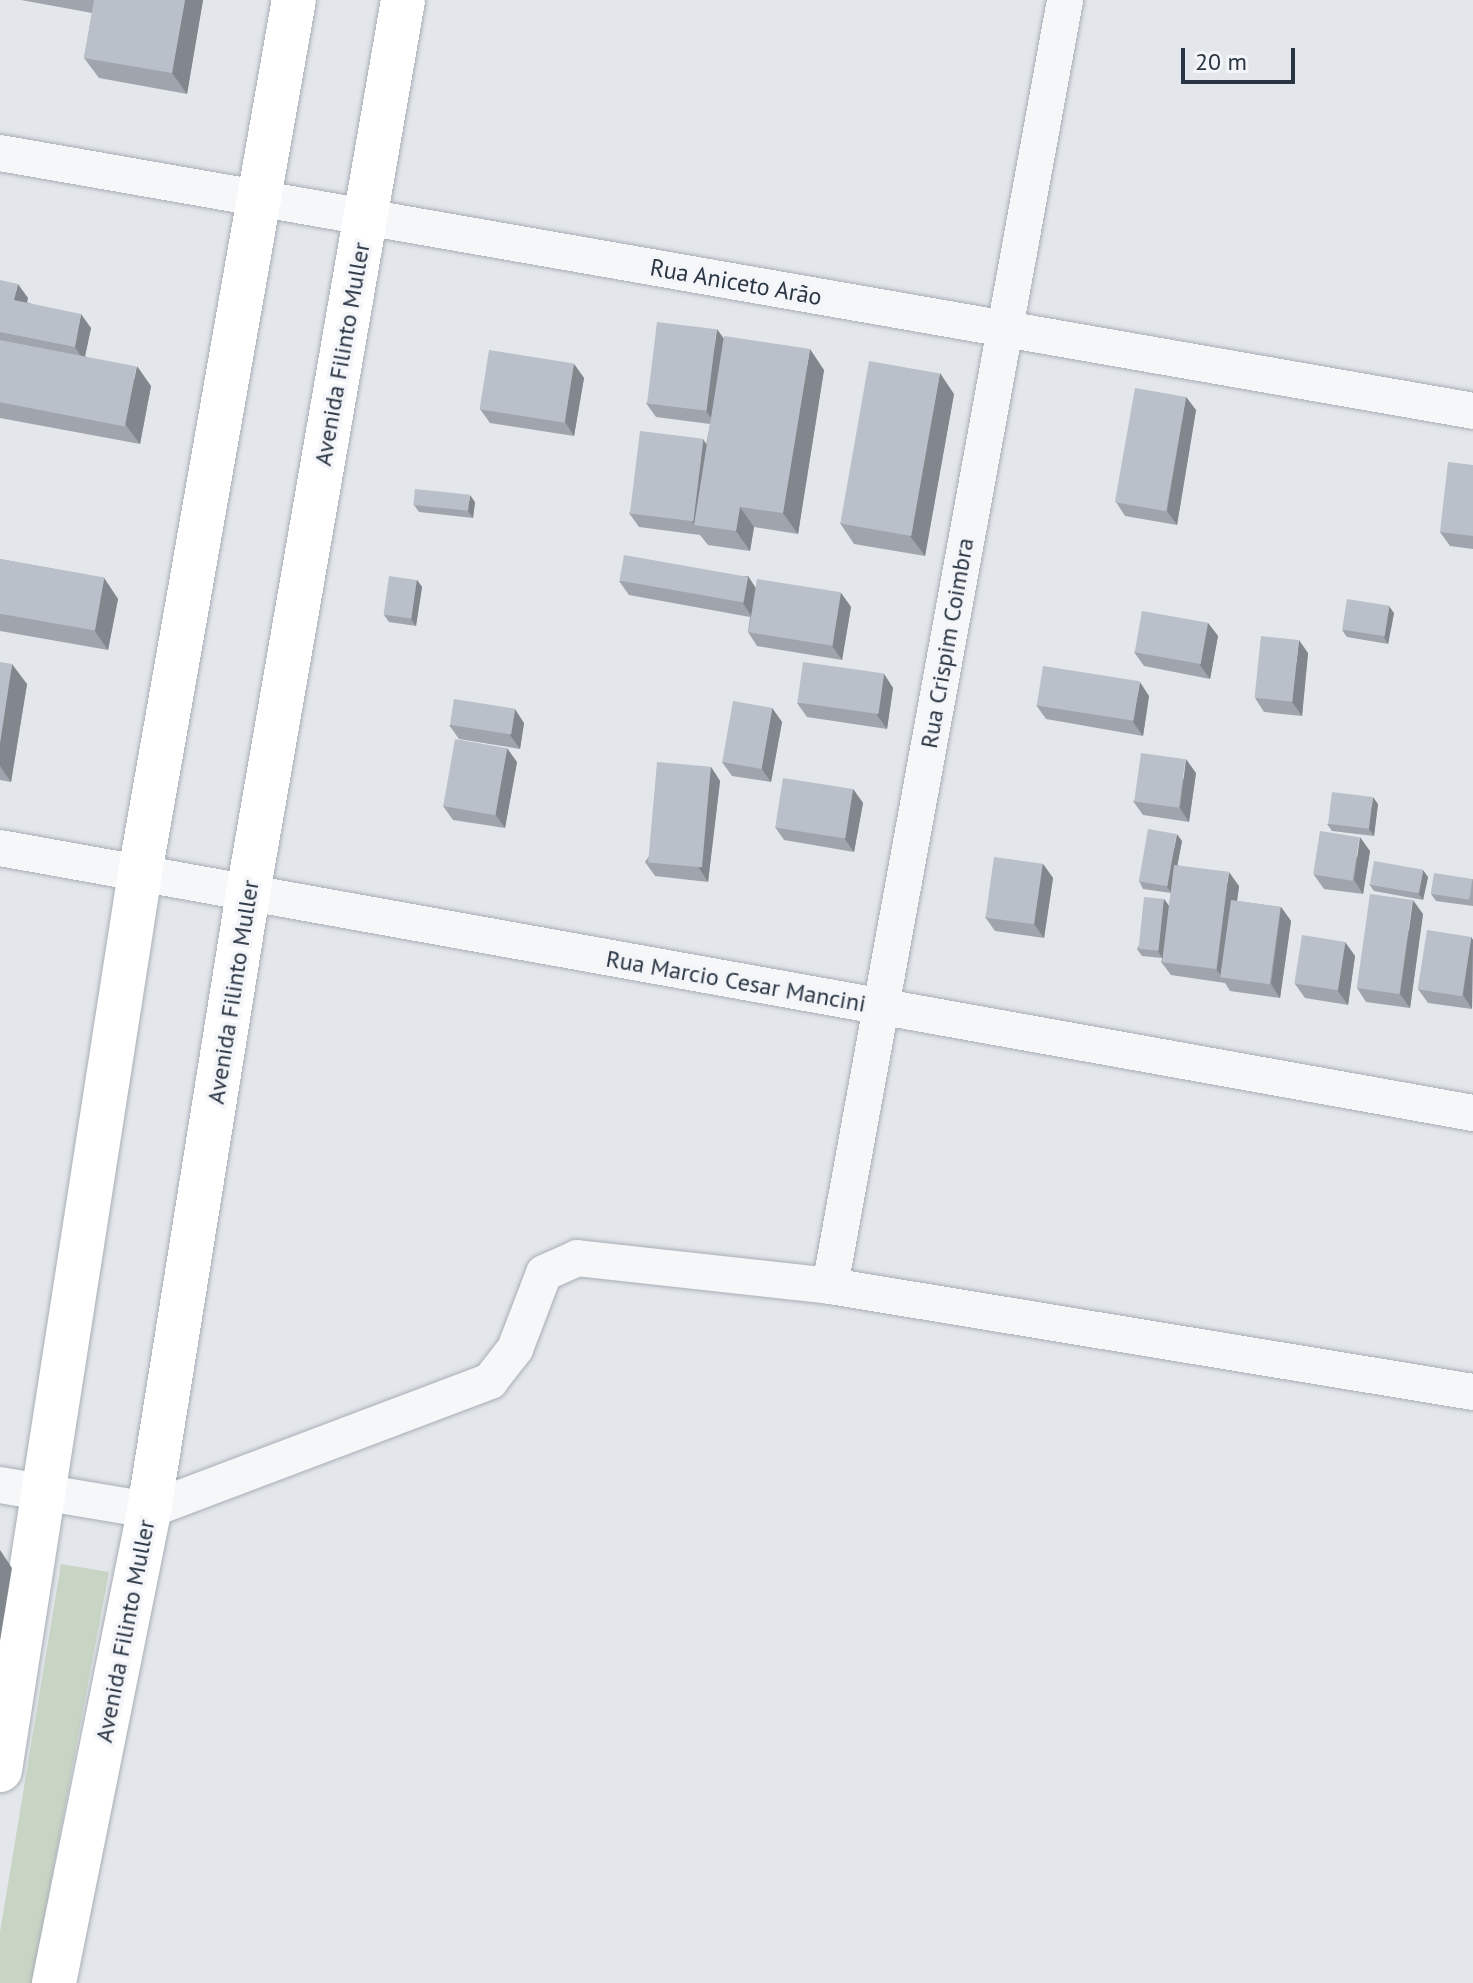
<!DOCTYPE html>
<html>
<head>
<meta charset="utf-8">
<style>
	body { margin:0 }
	#map { position:relative; width:1473px; height:1983px; overflow:hidden; background:#e3e7eb; font-family:"PT Sans",sans-serif }
	div>[style] { position:absolute }
	.green>* { inset:0; background:#c9d5c4 }
	.roads { filter:drop-shadow(0 0 2px #a8aeb6) drop-shadow(0 0 2px #a8aeb6) }
	.street>* { height:36px; margin:-18px; padding:0 18px; transform-origin:18px; border-radius:18px; background:#f6f7f9 }
	.secondary>* { height:44px; margin:-22px; padding:0 22px; transform-origin:22px; border-radius:22px; background:#fff }
	.wall>* { inset:0; background:#a0a5ad }
	.shaded-wall>* { inset:0; background:#82868d }
	.building>* { inset:0; background:#bac0c9; transform-origin:0 0 }
	span { translate:-50% -50%; white-space:nowrap; text-align:center; line-height:1.15; -webkit-text-stroke:7px #f3f5f8; paint-order:stroke }
	.street-label { font-size:24px; color:#2a3544 }
	.scale { position:absolute; left:1181px; top:48px; width:114px; height:36px; box-sizing:border-box; border:4px solid #2a3544; border-top:0; padding-left:10px; font-size:24px; line-height:28px; white-space:nowrap; color:#2a3544; -webkit-text-stroke:6px #f3f5f8; paint-order:stroke }
</style>
</head>
<body>
<div id="map">
	<div class="green">
		<div style="clip-path:polygon(61px 1564px,109px 1572px,32px 1983px,0 1983px,0 1932px)"></div>
	</div>
	<div class="roads">
		<div class="street">
			<div style="left:0;top:153px;width:1495px;rotate:9.93deg"></div>
			<div style="left:0;top:848px;width:1497px;rotate:10.2deg"></div>
			<div style="left:830px;top:1286px;width:1307px;rotate:-79.64deg"></div>
			<div style="left:0;top:1485px;width:151px;rotate:9.5deg"></div>
			<div style="left:149px;top:1510px;width:365px;rotate:-20.7deg"></div>
			<div style="left:490px;top:1381px;width:41px;rotate:-52deg"></div>
			<div style="left:515px;top:1349px;width:81px;rotate:-69.1deg"></div>
			<div style="left:544px;top:1273px;width:36px;rotate:-24deg"></div>
			<div style="left:577px;top:1258px;width:255px;rotate:6.3deg"></div>
			<div style="left:830px;top:1286px;width:652px;rotate:9.36deg"></div>
		</div>
		<div class="secondary">
			<div style="left:0;top:1770px;width:908px;rotate:-81.13deg"></div>
			<div style="left:140px;top:873px;width:886px;rotate:-80deg"></div>
			<div style="left:54px;top:1983px;width:482px;rotate:-78.6deg"></div>
			<div style="left:149px;top:1510px;width:625px;rotate:-80.88deg"></div>
			<div style="left:248px;top:893px;width:906px;rotate:-80.15deg"></div>
		</div>
	</div>
	<div class="wall">
		<div style="clip-path:polygon(21px 0,203px 0,187px 94px,99px 78px,84px 58px,92px 13px)"></div>
		<div style="clip-path:polygon(0 280px,28px 298px,27px 302px,91px 328px,85px 356px,151px 386px,140px 444px,0 418px)"></div>
		<div style="clip-path:polygon(723px 338px,824px 370px,798px 534px,754px 527px,750px 551px,708px 545px,700px 535px,639px 527px,629px 513px,703px 439px,706px 445px,710px 424px,656px 417px,646px 403px)"></div>
		<div style="clip-path:polygon(574px 364px,584px 378px,574px 436px,490px 423px,480px 409px)"></div>
		<div style="clip-path:polygon(954px 394px,925px 556px,854px 544px,840px 523px)"></div>
		<div style="clip-path:polygon(1186px 397px,1196px 410px,1177px 525px,1125px 516px,1116px 502px)"></div>
		<div style="clip-path:polygon(1473px 465px,1473px 549px,1450px 546px,1440px 532px)"></div>
		<div style="clip-path:polygon(475px 502px,473px 518px,419px 512px,414px 505px)"></div>
		<div style="clip-path:polygon(0 559px,104px 578px,118px 599px,108px 650px,0 631px)"></div>
		<div style="clip-path:polygon(748px 576px,755px 587px,841px 593px,851px 607px,842px 660px,757px 646px,748px 632px,750px 617px,629px 595px,619px 581px)"></div>
		<div style="clip-path:polygon(417px 580px,422px 587px,416px 626px,389px 622px,384px 615px)"></div>
		<div style="clip-path:polygon(1394px 613px,1388px 644px,1347px 637px,1342px 630px)"></div>
		<div style="clip-path:polygon(1208px 623px,1218px 636px,1210px 679px,1144px 666px,1134px 652px)"></div>
		<div style="clip-path:polygon(1308px 653px,1302px 716px,1264px 712px,1255px 698px)"></div>
		<div style="clip-path:polygon(0 662px,27px 684px,11px 782px,0 780px)"></div>
		<div style="clip-path:polygon(884px 674px,893px 688px,887px 729px,807px 717px,797px 703px)"></div>
		<div style="clip-path:polygon(1149px 696px,1143px 736px,1046px 719px,1036px 705px)"></div>
		<div style="clip-path:polygon(772px 708px,782px 722px,771px 782px,732px 776px,722px 762px)"></div>
		<div style="clip-path:polygon(524px 723px,520px 749px,459px 739px,449px 725px)"></div>
		<div style="clip-path:polygon(517px 762px,505px 828px,453px 820px,443px 806px)"></div>
		<div style="clip-path:polygon(711px 767px,720px 781px,708px 882px,655px 876px,645px 862px)"></div>
		<div style="clip-path:polygon(1196px 773px,1189px 822px,1143px 815px,1133px 801px)"></div>
		<div style="clip-path:polygon(853px 789px,863px 803px,854px 852px,784px 840px,775px 827px)"></div>
		<div style="clip-path:polygon(1378px 804px,1374px 836px,1332px 831px,1327px 824px)"></div>
		<div style="clip-path:polygon(1182px 841px,1177px 865px,1239px 886px,1237px 901px,1281px 907px,1291px 921px,1280px 998px,1230px 991px,1225px 983px,1171px 975px,1161px 962px,1162px 958px,1142px 956px,1137px 949px,1164px 899px,1169px 906px,1171px 893px,1143px 889px,1139px 881px)"></div>
		<div style="clip-path:polygon(1370px 851px,1363px 894px,1324px 889px,1314px 875px)"></div>
		<div style="clip-path:polygon(1043px 864px,1053px 878px,1044px 938px,995px 931px,985px 917px)"></div>
		<div style="clip-path:polygon(1428px 877px,1423px 900px,1374px 891px,1369px 884px)"></div>
		<div style="clip-path:polygon(1473px 879px,1473px 906px,1436px 901px,1431px 894px)"></div>
		<div style="clip-path:polygon(1423px 914px,1410px 1008px,1366px 1002px,1357px 988px)"></div>
		<div style="clip-path:polygon(1471px 937px,1473px 940px,1472px 1009px,1428px 1003px,1418px 989px)"></div>
		<div style="clip-path:polygon(1345px 942px,1355px 956px,1348px 1005px,1305px 998px,1295px 984px)"></div>
	</div>
	<div class="shaded-wall">
		<div style="clip-path:polygon(185px 0,203px 0,187px 94px,172px 73px)"></div>
		<div style="clip-path:polygon(18px 284px,28px 298px,24px 314px,14px 300px)"></div>
		<div style="clip-path:polygon(81px 314px,91px 328px,84px 361px,75px 347px)"></div>
		<div style="clip-path:polygon(717px 329px,727px 343px,716px 425px,706px 411px)"></div>
		<div style="clip-path:polygon(810px 349px,824px 370px,798px 534px,783px 513px)"></div>
		<div style="clip-path:polygon(574px 364px,584px 378px,574px 436px,565px 422px)"></div>
		<div style="clip-path:polygon(137px 366px,151px 386px,140px 444px,125px 424px)"></div>
		<div style="clip-path:polygon(940px 373px,954px 394px,925px 556px,910px 536px)"></div>
		<div style="clip-path:polygon(1186px 397px,1196px 410px,1177px 525px,1167px 511px)"></div>
		<div style="clip-path:polygon(703px 439px,712px 453px,694px 525px,692px 521px)"></div>
		<div style="clip-path:polygon(470px 495px,475px 502px,473px 518px,468px 511px)"></div>
		<div style="clip-path:polygon(740px 507px,754px 527px,750px 551px,736px 531px)"></div>
		<div style="clip-path:polygon(748px 576px,757px 590px,752px 617px,743px 603px)"></div>
		<div style="clip-path:polygon(104px 578px,118px 599px,108px 650px,94px 630px)"></div>
		<div style="clip-path:polygon(417px 580px,422px 587px,416px 626px,411px 619px)"></div>
		<div style="clip-path:polygon(841px 593px,851px 607px,842px 660px,832px 646px)"></div>
		<div style="clip-path:polygon(1389px 606px,1394px 613px,1388px 644px,1384px 637px)"></div>
		<div style="clip-path:polygon(1208px 623px,1218px 636px,1210px 679px,1200px 665px)"></div>
		<div style="clip-path:polygon(1299px 640px,1308px 653px,1302px 716px,1292px 702px)"></div>
		<div style="clip-path:polygon(12px 664px,27px 684px,11px 782px,0 766px,0 743px)"></div>
		<div style="clip-path:polygon(884px 674px,893px 688px,887px 729px,877px 715px)"></div>
		<div style="clip-path:polygon(1140px 682px,1149px 696px,1143px 736px,1133px 722px)"></div>
		<div style="clip-path:polygon(772px 708px,782px 722px,771px 782px,761px 768px)"></div>
		<div style="clip-path:polygon(515px 709px,524px 723px,520px 749px,510px 735px)"></div>
		<div style="clip-path:polygon(507px 748px,517px 762px,505px 828px,495px 814px)"></div>
		<div style="clip-path:polygon(1186px 759px,1196px 773px,1189px 822px,1180px 808px)"></div>
		<div style="clip-path:polygon(711px 767px,720px 781px,708px 882px,699px 868px)"></div>
		<div style="clip-path:polygon(853px 789px,863px 803px,854px 852px,844px 838px)"></div>
		<div style="clip-path:polygon(1373px 797px,1378px 804px,1374px 836px,1369px 829px)"></div>
		<div style="clip-path:polygon(1177px 834px,1182px 841px,1172px 894px,1167px 887px)"></div>
		<div style="clip-path:polygon(1360px 837px,1370px 851px,1363px 894px,1354px 880px)"></div>
		<div style="clip-path:polygon(1043px 864px,1053px 878px,1044px 938px,1034px 924px)"></div>
		<div style="clip-path:polygon(1423px 870px,1428px 877px,1423px 900px,1418px 893px)"></div>
		<div style="clip-path:polygon(1229px 872px,1239px 886px,1227px 977px,1222px 977px,1216px 969px)"></div>
		<div style="clip-path:polygon(1164px 899px,1169px 906px,1163px 959px,1158px 951px)"></div>
		<div style="clip-path:polygon(1413px 900px,1423px 914px,1410px 1008px,1400px 994px)"></div>
		<div style="clip-path:polygon(1281px 907px,1291px 921px,1280px 998px,1271px 984px)"></div>
		<div style="clip-path:polygon(1471px 937px,1473px 940px,1472px 1009px,1463px 995px)"></div>
		<div style="clip-path:polygon(1345px 942px,1355px 956px,1348px 1005px,1338px 991px)"></div>
		<div style="clip-path:polygon(0 1550px,12px 1568px,0 1641px)"></div>
	</div>
	<div class="building">
		<div style="clip-path:polygon(94px 0,185px 0,172px 73px,84px 58px)"></div>
		<div style="clip-path:polygon(0 280px,18px 284px,14px 300px,81px 314px,75px 347px,0 332px)"></div>
		<div style="left:657px;top:322px;width:60px;height:82px;rotate:7deg"></div>
		<div style="clip-path:polygon(724px 336px,810px 349px,783px 513px,740px 507px,736px 531px,694px 525px)"></div>
		<div style="left:0;top:340px;width:139px;height:61px;rotate:11deg"></div>
		<div style="left:489px;top:350px;width:86px;height:60px;rotate:9deg"></div>
		<div style="left:869px;top:361px;width:72px;height:165px;rotate:10deg"></div>
		<div style="left:1135px;top:388px;width:52px;height:116px;rotate:10deg"></div>
		<div style="left:640px;top:431px;width:64px;height:83px;rotate:7deg"></div>
		<div style="clip-path:polygon(1448px 462px,1473px 465px,1473px 536px,1440px 532px)"></div>
		<div style="left:415px;top:489px;width:55px;height:16px;rotate:6deg"></div>
		<div style="left:624px;top:555px;width:126px;height:26px;rotate:10deg"></div>
		<div style="left:0;top:559px;width:106px;height:54px;rotate:10deg"></div>
		<div style="left:389px;top:576px;width:28px;height:39px;rotate:8deg"></div>
		<div style="left:757px;top:579px;width:85px;height:54px;rotate:9deg"></div>
		<div style="left:1347px;top:599px;width:43px;height:31px;rotate:9deg"></div>
		<div style="left:1142px;top:611px;width:67px;height:42px;rotate:10deg"></div>
		<div style="left:1261px;top:636px;width:38px;height:62px;rotate:6deg"></div>
		<div style="clip-path:polygon(0 662px,12px 664px,0 743px)"></div>
		<div style="left:803px;top:662px;width:82px;height:41px;rotate:8deg"></div>
		<div style="left:1043px;top:666px;width:98px;height:40px;rotate:9deg"></div>
		<div style="left:454px;top:699px;width:62px;height:26px;rotate:9deg"></div>
		<div style="left:733px;top:701px;width:40px;height:62px;rotate:10deg"></div>
		<div style="left:455px;top:739px;width:53px;height:68px;rotate:10deg"></div>
		<div style="left:1141px;top:753px;width:45px;height:49px;rotate:8deg"></div>
		<div style="left:657px;top:762px;width:54px;height:101px;rotate:5deg"></div>
		<div style="left:783px;top:778px;width:71px;height:50px;rotate:9deg"></div>
		<div style="left:1332px;top:792px;width:41px;height:32px;rotate:7deg"></div>
		<div style="left:1148px;top:829px;width:29px;height:53px;rotate:10deg"></div>
		<div style="left:1320px;top:831px;width:40px;height:44px;rotate:9deg"></div>
		<div style="left:994px;top:857px;width:49px;height:61px;rotate:8deg"></div>
		<div style="left:1374px;top:861px;width:50px;height:24px;rotate:10deg"></div>
		<div style="left:1174px;top:865px;width:55px;height:98px;rotate:7deg"></div>
		<div style="left:1434px;top:873px;width:39px;height:21px;rotate:9deg"></div>
		<div style="left:1370px;top:894px;width:43px;height:95px;rotate:8deg"></div>
		<div style="left:1144px;top:897px;width:20px;height:52px;rotate:6deg"></div>
		<div style="left:1231px;top:900px;width:50px;height:78px;rotate:8deg"></div>
		<div style="left:1427px;top:930px;width:45px;height:60px;rotate:9deg"></div>
		<div style="left:1302px;top:935px;width:44px;height:49px;rotate:9deg"></div>
	</div>
	<div class="street-label">
		<span style="left:736px;top:282px;rotate:10deg">Rua Aniceto Arão</span>
		<span style="left:342px;top:354px;rotate:-80deg">Avenida Filinto Muller</span>
		<span style="left:947px;top:643px;rotate:-80deg">Rua Crispim Coimbra</span>
		<span style="left:736px;top:981px;rotate:10deg">Rua Marcio Cesar Mancini</span>
		<span style="left:233px;top:992px;rotate:-81deg">Avenida Filinto Muller</span>
		<span style="left:125px;top:1631px;rotate:-79deg">Avenida Filinto Muller</span>
	</div>
	<div class="scale">20 m</div>
</div>
</body>
</html>
